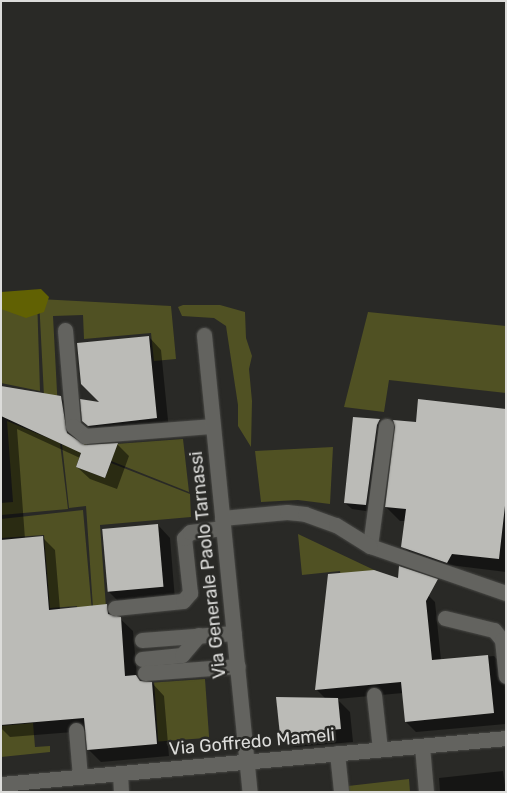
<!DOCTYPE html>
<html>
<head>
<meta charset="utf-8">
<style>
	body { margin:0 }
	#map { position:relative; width:507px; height:793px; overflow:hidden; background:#292926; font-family:Rubik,sans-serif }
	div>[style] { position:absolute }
	.green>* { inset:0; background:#505123; transform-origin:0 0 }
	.forest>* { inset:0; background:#616103 }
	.shadow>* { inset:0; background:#0007 }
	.building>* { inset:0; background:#bbbbb7; transform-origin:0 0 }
	.roads { filter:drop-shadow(0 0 1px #474744) drop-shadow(0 0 1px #474744) }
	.service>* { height:15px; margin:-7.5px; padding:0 7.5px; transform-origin:7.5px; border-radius:7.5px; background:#63635f }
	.minor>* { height:15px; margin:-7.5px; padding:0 7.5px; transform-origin:7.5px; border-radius:7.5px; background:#63635f }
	span { translate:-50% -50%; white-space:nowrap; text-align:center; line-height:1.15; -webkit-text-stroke:5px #292926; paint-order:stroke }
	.street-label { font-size:18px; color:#dcdcda }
	.frame { position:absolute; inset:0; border:2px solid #dcdcda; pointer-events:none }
</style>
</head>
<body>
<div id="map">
	<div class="green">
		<div style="clip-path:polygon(1px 296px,37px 297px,40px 391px,1px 383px)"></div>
		<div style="clip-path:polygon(39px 299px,171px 306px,176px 359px,154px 361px,151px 333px,84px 339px,83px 315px,53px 316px,59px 430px,89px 446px,183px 439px,189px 492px,46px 435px)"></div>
		<div style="clip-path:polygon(183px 305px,220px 305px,245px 312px,246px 338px,252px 356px,249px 369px,252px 401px,251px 447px,238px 426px,238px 405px,226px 326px,214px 318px,182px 316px,178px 307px)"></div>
		<div style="clip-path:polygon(368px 312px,506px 326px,506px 393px,389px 380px,384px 412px,344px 407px)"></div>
		<div style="clip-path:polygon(7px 421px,60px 443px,68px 509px,1px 515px,1px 503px,13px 502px)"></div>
		<div style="clip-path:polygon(62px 444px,81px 452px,76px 467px,105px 478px,111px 463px,190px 494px,191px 517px,100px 525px,107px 621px,94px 622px,86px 506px,69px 508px)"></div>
		<div style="clip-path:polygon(333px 447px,330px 504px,298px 500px,261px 502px,255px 451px)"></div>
		<div style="clip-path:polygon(83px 510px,93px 623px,79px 624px,77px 606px,50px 608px,44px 535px,1px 538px,1px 519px)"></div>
		<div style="clip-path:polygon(298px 534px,389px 577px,345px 623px,340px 571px,302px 575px)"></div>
		<div style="left:205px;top:679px;width:59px;height:51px;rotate:86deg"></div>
		<div style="clip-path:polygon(33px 723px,35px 747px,50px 746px,50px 752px,1px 757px,1px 726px)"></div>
		<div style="clip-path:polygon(409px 779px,410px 792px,349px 792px,348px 786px)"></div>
	</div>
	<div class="forest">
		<div style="clip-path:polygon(41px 289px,49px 297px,44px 312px,26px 318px,1px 309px,1px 292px)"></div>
	</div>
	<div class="shadow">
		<div style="clip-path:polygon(149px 337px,161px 350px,169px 430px,96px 434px,83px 421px,102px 403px)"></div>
		<div style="clip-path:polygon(1px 388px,60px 397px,73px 410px,78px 442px,85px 447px,117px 444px,129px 456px,117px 489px,90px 479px,77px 467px,80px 458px,17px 429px,25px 539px,43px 538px,55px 550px,60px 610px,106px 605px,133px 631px,137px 677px,142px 683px,152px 683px,164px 696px,169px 756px,101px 762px,88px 749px,86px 731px,10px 737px,1px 728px)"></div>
		<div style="clip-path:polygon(506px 410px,506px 572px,417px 561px,403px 546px,405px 521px,400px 521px,386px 507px,417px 423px)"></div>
		<div style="clip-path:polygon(354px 418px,380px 420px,386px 427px,372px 512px,352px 509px,345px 503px)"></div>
		<div style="clip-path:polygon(158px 525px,170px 538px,175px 600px,122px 605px,109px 592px)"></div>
		<div style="clip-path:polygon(424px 591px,435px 602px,441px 660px,494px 656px,504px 666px,506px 724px,416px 732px,406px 722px,403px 693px,337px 699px,350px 712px,353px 742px,294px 747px,281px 734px,326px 699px,317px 690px)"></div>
		<div style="clip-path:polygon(503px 771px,506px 792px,440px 792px,439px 778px)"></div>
	</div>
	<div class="building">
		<div style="clip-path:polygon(149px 336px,157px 418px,88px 426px,82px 421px,80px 399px,99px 402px,81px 384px,77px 343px)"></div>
		<div style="clip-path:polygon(1px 386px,61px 396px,67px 433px,85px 445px,118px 443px,105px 478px,76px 467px,81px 453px,1px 416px)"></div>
		<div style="clip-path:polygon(418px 399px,506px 409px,506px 497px,499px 559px,452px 554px,447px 563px,401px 547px,406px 509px,385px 507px,395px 427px,393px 420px,416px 422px)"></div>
		<div style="clip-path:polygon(353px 417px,380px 419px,377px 425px,366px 505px,344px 503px)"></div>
		<div style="left:158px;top:524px;width:63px;height:56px;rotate:85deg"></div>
		<div style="clip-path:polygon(43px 536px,49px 610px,107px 604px,108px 614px,121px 617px,125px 676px,136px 675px,140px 681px,152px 682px,157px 744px,87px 750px,84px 718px,1px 725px,1px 540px)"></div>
		<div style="clip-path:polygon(399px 566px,438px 579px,426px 601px,432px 660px,488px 655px,494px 713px,405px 722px,401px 682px,315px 690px,328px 574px,374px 570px,398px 578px)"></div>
		<div style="clip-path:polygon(276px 697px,338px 698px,341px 729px,280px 735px)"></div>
	</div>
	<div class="roads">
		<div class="service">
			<div style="left:65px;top:330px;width:96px;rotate:85.2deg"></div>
			<div style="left:73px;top:426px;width:16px;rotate:40deg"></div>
			<div style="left:85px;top:436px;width:128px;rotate:-4.5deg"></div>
			<div style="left:386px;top:426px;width:121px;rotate:97.6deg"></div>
			<div style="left:370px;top:546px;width:144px;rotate:19.1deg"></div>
			<div style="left:222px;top:518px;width:65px;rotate:-5.3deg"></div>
			<div style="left:287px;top:512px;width:18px;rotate:6deg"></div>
			<div style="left:305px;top:514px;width:33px;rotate:20deg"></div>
			<div style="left:336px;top:525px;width:40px;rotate:32deg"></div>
			<div style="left:115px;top:608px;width:68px;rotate:-5.9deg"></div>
			<div style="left:183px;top:601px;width:11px;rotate:-49deg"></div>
			<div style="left:190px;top:593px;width:55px;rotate:-96.2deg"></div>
			<div style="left:184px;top:538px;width:8px;rotate:-45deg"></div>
			<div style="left:190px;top:532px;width:33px;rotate:-7deg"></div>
			<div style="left:445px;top:618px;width:50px;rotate:13.8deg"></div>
			<div style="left:494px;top:630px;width:13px;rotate:51deg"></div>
			<div style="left:502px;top:640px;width:36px;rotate:84deg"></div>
			<div style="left:142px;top:640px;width:92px;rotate:-4.4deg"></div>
			<div style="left:142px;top:659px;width:40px;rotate:-5.7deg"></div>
			<div style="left:182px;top:655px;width:26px;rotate:-50deg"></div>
			<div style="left:145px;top:673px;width:93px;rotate:-4.3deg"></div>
			<div style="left:374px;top:695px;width:54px;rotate:83.7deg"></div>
			<div style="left:76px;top:730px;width:47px;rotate:85.1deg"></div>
			<div style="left:422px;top:746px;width:46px;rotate:85deg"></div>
			<div style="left:337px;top:753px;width:39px;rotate:84deg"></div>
			<div style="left:120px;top:773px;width:19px;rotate:87deg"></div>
		</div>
		<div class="minor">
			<div style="left:204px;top:335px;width:459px;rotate:84.3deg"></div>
			<div style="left:1px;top:784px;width:507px;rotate:-5.2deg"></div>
		</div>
	</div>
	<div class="street-label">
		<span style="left:208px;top:565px;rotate:-96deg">Via Generale Paolo Tarnassi</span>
		<span style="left:252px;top:742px;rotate:-5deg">Via Goffredo Mameli</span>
	</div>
	<div class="frame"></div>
</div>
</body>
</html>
